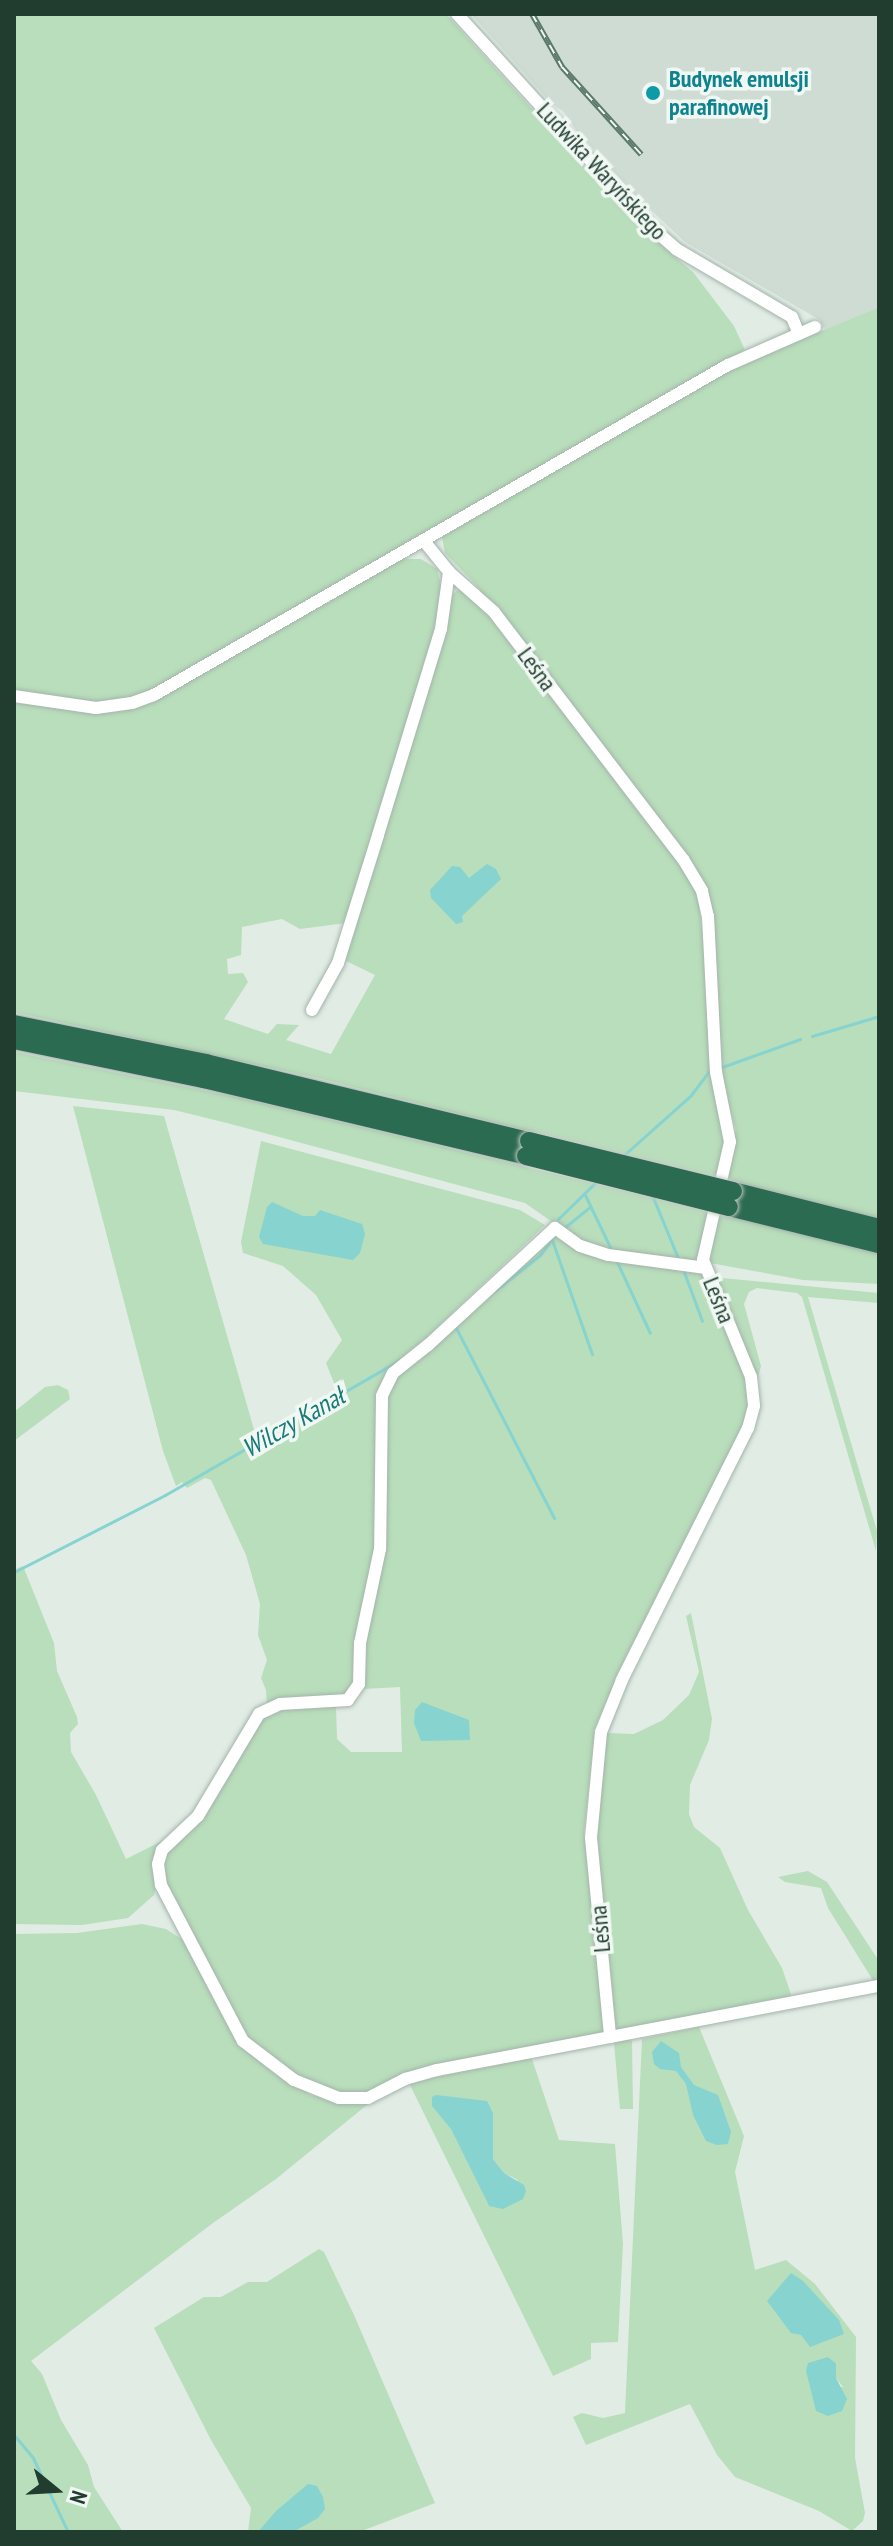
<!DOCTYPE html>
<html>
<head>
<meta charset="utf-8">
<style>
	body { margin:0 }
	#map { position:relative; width:893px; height:2546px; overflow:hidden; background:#e1ece5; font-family:"PT Sans Narrow",sans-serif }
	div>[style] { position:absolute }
	.built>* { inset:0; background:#cfdcd3 }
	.green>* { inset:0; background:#b9debb }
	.water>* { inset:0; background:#86d3d0 }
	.stream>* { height:3px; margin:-1.5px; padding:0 1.5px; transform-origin:1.5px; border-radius:1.5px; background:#86d3d0 }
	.roads { filter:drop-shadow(0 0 2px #a3b4ab) drop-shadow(0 0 2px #a3b4ab) }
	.minor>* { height:12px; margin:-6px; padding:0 6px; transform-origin:6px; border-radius:6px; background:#fff }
	.highway>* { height:18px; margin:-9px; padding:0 9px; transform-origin:9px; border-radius:9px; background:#2b6b51 }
	.rail>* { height:6px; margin-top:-3px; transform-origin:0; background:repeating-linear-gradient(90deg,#f1f8f4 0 9px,#5b796b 0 18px); box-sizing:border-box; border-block:2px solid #5b796b }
	.bridges { filter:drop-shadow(0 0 2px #c1c9c5) drop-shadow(0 0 2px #c1c9c5) }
	.highway-bridge>* { height:18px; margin:-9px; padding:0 9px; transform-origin:9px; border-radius:9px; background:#2b6b51 }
	.dots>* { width:22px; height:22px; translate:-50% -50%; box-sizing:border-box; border:4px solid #f1f8f4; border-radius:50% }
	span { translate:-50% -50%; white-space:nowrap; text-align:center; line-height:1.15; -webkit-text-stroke:7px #f1f8f4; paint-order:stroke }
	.culture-label { font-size:24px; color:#0d838f; font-weight:700 }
	.left { translate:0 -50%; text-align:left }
	.street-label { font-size:24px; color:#203d30 }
	.water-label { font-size:26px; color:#187b78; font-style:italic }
	.frame { position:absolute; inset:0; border:16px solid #203d30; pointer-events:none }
	.north { position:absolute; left:16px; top:2450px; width:80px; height:80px; -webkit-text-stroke:6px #f1f8f4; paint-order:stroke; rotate:108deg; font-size:22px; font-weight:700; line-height:32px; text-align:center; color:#203d30 }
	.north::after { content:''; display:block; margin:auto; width:28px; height:36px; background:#203d30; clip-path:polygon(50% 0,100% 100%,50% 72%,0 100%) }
</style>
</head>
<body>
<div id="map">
	<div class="built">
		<div style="clip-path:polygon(471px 14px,879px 14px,879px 307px,825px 330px,820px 320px,685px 242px,635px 195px,577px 131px,563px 111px,552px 104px)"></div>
	</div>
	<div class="green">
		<div style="clip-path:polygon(14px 14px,446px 14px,638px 226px,693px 272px,734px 326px,745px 350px,151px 692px,122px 700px,86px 703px,14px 692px)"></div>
		<div style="clip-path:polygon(879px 307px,879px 1218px,726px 1180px,736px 1130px,722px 1081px,711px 908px,527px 649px,475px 584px,445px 553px,442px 537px,731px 369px)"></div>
		<div style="clip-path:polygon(400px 559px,421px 559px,437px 569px,444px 597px,439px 624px,346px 923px,300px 929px,282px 919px,242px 927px,241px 955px,227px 959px,228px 974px,243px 973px,248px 982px,224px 1019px,268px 1034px,277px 1024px,299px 1025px,286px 1040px,331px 1054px,375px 975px,342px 959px,453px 594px,459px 589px,494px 617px,682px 864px,698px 896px,726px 1135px,719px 1179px,318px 1078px,14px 1012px,14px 701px,132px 708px)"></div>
		<div style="clip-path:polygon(14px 1052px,235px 1097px,712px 1212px,700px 1255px,691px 1263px,620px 1253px,578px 1240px,525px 1203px,227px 1123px,174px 1110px,14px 1091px)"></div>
		<div style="clip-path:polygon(73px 1106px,164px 1116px,257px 1440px,338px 1393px,326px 1363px,342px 1340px,316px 1295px,283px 1266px,243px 1253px,241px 1242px,261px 1141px,520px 1210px,545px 1225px,387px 1375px,378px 1529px,354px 1684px,344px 1696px,267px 1705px,266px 1690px,261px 1678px,267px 1660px,258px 1635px,260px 1604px,246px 1555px,211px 1480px,205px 1478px,187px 1488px,182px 1482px,176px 1486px,163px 1451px)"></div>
		<div style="clip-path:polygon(718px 1213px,879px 1253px,879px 1284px,803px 1280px,710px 1263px,707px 1259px)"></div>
		<div style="clip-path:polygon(559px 1236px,701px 1273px,749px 1387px,748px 1418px,619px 1672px,595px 1728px,584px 1832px,604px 2033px,411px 2073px,360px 2095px,316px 2089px,251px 2044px,163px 1878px,164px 1855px,259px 1720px,270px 1710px,336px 1706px,337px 1739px,351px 1752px,402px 1752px,400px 1687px,364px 1689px,363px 1655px,377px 1589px,386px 1397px,394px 1377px,553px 1237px)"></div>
		<div style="clip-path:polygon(722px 1278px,879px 1293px,879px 1303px,808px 1297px,877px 1531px,876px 1551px,802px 1297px,797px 1293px,757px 1288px,749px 1292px,744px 1304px,761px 1366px,757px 1381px,719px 1285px)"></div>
		<div style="clip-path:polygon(58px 1385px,68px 1390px,70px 1399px,14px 1441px,14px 1412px,45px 1387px)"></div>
		<div style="clip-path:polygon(23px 1566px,54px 1643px,57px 1671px,77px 1717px,78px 1724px,70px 1733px,71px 1752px,96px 1795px,126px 1859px,168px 1838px,154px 1895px,128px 1918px,82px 1925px,14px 1924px,14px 1570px)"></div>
		<div style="clip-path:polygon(691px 1613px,712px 1719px,709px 1740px,690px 1785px,689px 1814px,694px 1827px,720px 1848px,748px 1910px,782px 1968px,793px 2000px,623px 2031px,617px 2029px,615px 2020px,596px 1825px,606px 1733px,634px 1734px,663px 1720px,689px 1695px,699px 1672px,686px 1616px)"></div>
		<div style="clip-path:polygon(808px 1871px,827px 1882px,879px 1961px,879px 1982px,874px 1982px,828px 1908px,821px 1888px,785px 1882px,778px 1877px)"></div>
		<div style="clip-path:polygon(142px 1924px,166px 1929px,183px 1940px,240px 2043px,266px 2067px,311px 2095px,330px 2100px,373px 2100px,276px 2179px,213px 2223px,31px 2361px,42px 2374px,61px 2420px,88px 2465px,94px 2487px,123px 2532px,14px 2532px,14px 1934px,77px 1933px)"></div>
		<div style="clip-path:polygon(evenodd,699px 2027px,744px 2136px,735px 2172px,755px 2270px,786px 2260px,815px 2284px,856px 2337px,855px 2458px,865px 2513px,863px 2521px,852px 2531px,819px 2511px,735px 2477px,717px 2455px,690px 2404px,586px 2445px,573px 2417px,582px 2413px,603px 2418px,625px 2413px,642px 2039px,699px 2027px,828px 2357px,836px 2363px,836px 2378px,843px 2387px,813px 2387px,811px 2379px,828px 2357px)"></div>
		<div style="clip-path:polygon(628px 2039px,632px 2041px,633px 2109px,620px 2109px,614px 2043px)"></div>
		<div style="clip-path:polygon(evenodd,531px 2056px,559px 2140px,615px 2144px,623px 2244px,618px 2342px,591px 2343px,591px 2359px,553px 2376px,409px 2083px,531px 2056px,493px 2113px,493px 2159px,504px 2173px,518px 2180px,489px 2206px,448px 2122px,493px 2113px)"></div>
		<div style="clip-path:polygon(319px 2249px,324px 2252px,354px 2315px,435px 2503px,359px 2532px,248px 2532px,251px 2508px,211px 2440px,154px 2328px,204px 2297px,221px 2297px,248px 2282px,267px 2282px)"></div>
	</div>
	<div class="water">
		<div style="clip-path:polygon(487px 864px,496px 869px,501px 879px,462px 916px,463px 922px,456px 924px,431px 898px,430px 890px,452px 866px,460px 867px,469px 878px)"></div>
		<div style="clip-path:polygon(272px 1202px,303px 1216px,315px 1216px,320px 1210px,362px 1224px,365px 1234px,360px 1253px,353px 1260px,263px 1244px,259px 1237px,267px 1207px)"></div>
		<div style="clip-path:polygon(422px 1702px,469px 1720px,470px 1740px,421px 1741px,414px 1723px,415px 1710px)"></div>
		<div style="clip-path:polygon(661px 2041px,679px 2053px,681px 2067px,694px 2085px,718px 2095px,731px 2132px,728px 2144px,717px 2145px,706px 2141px,693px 2115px,686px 2084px,676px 2071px,660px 2069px,654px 2064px,652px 2052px)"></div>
		<div style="clip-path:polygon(436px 2095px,487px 2101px,493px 2113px,493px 2159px,504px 2173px,524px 2185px,526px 2191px,523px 2199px,503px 2209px,489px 2206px,451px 2129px,432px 2106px,432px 2097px)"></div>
		<div style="clip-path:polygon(791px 2273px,803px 2281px,839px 2320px,844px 2334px,810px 2347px,801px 2335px,791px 2333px,767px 2301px)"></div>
		<div style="clip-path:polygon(828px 2357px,836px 2363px,836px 2378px,847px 2399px,842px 2411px,828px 2416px,816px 2411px,806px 2371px,808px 2363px)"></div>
		<div style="clip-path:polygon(308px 2484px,317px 2486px,323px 2497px,325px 2509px,318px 2518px,293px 2532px,258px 2532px,276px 2511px)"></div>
	</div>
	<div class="stream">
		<div style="left:812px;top:1036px;width:70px;rotate:-16.6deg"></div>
		<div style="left:722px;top:1067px;width:83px;rotate:-19.7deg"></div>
		<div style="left:624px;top:1155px;width:90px;rotate:-41.8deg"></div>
		<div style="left:691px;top:1095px;width:30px;rotate:-53deg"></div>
		<div style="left:585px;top:1195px;width:60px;rotate:64.3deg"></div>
		<div style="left:652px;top:1195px;width:68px;rotate:67.6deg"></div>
		<div style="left:558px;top:1219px;width:56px;rotate:-44.3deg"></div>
		<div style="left:565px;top:1227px;width:32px;rotate:-39deg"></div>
		<div style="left:552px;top:1240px;width:121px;rotate:70.7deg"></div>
		<div style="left:617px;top:1262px;width:78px;rotate:65.1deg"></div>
		<div style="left:684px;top:1272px;width:52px;rotate:69.8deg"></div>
		<div style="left:496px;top:1290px;width:56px;rotate:-38.5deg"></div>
		<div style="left:540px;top:1255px;width:20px;rotate:-53deg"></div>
		<div style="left:455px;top:1326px;width:216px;rotate:62.7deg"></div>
		<div style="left:14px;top:1572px;width:169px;rotate:-27deg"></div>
		<div style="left:165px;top:1495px;width:271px;rotate:-29.9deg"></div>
		<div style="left:14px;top:2435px;width:30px;rotate:50deg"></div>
		<div style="left:33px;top:2458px;width:82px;rotate:64.7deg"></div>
	</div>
	<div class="roads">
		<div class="minor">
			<div style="left:457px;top:14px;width:288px;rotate:47.7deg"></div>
			<div style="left:651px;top:227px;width:33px;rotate:41deg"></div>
			<div style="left:676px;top:249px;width:134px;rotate:30.4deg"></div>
			<div style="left:792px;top:317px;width:18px;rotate:68deg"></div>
			<div style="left:424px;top:541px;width:40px;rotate:51deg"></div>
			<div style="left:449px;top:572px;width:60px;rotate:41.6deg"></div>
			<div style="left:494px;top:612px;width:311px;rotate:52.6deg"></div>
			<div style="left:683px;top:859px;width:37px;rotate:59deg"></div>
			<div style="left:702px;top:891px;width:26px;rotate:77deg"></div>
			<div style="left:708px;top:916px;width:156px;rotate:87.1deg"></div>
			<div style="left:716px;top:1072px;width:71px;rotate:78.7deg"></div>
			<div style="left:730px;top:1142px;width:121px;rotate:102.9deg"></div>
			<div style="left:703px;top:1260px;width:126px;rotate:67.7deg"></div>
			<div style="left:751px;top:1377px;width:29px;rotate:84deg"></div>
			<div style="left:754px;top:1406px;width:23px;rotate:105deg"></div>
			<div style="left:748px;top:1428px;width:282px;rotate:116.6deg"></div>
			<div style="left:622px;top:1680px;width:56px;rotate:112deg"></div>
			<div style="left:601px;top:1732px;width:106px;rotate:95.4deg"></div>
			<div style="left:591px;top:1838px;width:200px;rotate:84.5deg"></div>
			<div style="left:14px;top:696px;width:83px;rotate:8.3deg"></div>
			<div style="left:96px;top:708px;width:36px;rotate:-8deg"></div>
			<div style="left:132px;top:703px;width:23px;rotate:-20deg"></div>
			<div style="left:154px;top:695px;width:662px;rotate:-29.9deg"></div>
			<div style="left:728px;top:365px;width:95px;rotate:-23.6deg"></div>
			<div style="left:312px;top:1010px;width:54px;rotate:-61deg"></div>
			<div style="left:338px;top:963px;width:134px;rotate:-72.6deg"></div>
			<div style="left:378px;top:835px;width:215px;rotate:-73deg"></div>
			<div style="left:441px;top:629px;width:58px;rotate:-82deg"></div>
			<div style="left:706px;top:1268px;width:99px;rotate:-172.4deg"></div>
			<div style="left:608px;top:1255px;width:29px;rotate:-162deg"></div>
			<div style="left:580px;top:1246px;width:31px;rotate:-144deg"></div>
			<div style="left:555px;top:1228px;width:173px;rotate:137.3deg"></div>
			<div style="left:428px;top:1345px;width:45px;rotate:141.3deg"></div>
			<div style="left:393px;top:1373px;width:25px;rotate:116deg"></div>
			<div style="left:382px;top:1396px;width:153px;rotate:90.7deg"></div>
			<div style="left:380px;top:1549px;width:96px;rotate:102deg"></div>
			<div style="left:360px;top:1643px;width:41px;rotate:91.4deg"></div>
			<div style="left:359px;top:1684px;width:19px;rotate:125deg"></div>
			<div style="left:348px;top:1700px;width:68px;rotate:176.6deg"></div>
			<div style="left:280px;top:1704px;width:23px;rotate:155deg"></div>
			<div style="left:259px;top:1714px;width:119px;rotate:120.9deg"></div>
			<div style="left:198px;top:1816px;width:50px;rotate:136.6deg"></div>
			<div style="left:162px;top:1850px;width:15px;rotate:106deg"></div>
			<div style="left:158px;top:1864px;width:21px;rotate:82deg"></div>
			<div style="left:161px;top:1885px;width:176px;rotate:62.3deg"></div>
			<div style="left:243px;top:2041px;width:64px;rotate:37.4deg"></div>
			<div style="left:294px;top:2080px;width:48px;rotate:21.8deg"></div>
			<div style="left:339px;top:2098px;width:29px"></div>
			<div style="left:368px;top:2098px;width:42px;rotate:-27.2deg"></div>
			<div style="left:405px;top:2079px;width:33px;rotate:-16deg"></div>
			<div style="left:437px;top:2070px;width:450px;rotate:-10.8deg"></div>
		</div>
		<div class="highway">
			<div style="left:14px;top:1024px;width:196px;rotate:11.5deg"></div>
			<div style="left:206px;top:1063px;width:332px;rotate:13.6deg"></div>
			<div style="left:14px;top:1040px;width:194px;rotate:11.6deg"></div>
			<div style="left:204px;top:1079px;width:331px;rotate:13.4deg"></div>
			<div style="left:733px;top:1191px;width:151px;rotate:14.2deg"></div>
			<div style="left:729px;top:1207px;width:154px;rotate:13.9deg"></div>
		</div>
	</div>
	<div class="rail">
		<div style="left:532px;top:14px;width:61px;rotate:60.5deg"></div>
		<div style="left:562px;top:67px;width:118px;rotate:47.8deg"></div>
	</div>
	<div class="bridges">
		<div class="highway-bridge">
			<div style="left:529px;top:1141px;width:210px;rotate:13.8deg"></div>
			<div style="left:526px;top:1156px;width:209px;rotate:14.1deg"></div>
		</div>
	</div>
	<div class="dots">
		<div style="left:653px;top:93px;background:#0f9aa8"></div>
	</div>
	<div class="culture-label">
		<span class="left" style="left:669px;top:93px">Budynek emulsji<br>parafinowej</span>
	</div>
	<div class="street-label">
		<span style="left:602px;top:171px;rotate:47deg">Ludwika Waryńskiego</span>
		<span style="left:537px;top:669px;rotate:54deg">Leśna</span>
		<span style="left:719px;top:1300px;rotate:68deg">Leśna</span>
		<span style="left:600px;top:1929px;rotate:-95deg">Leśna</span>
	</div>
	<div class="water-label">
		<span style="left:293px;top:1422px;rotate:-30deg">Wilczy Kanał</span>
	</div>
	<div class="frame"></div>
	<div class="north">N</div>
</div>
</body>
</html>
